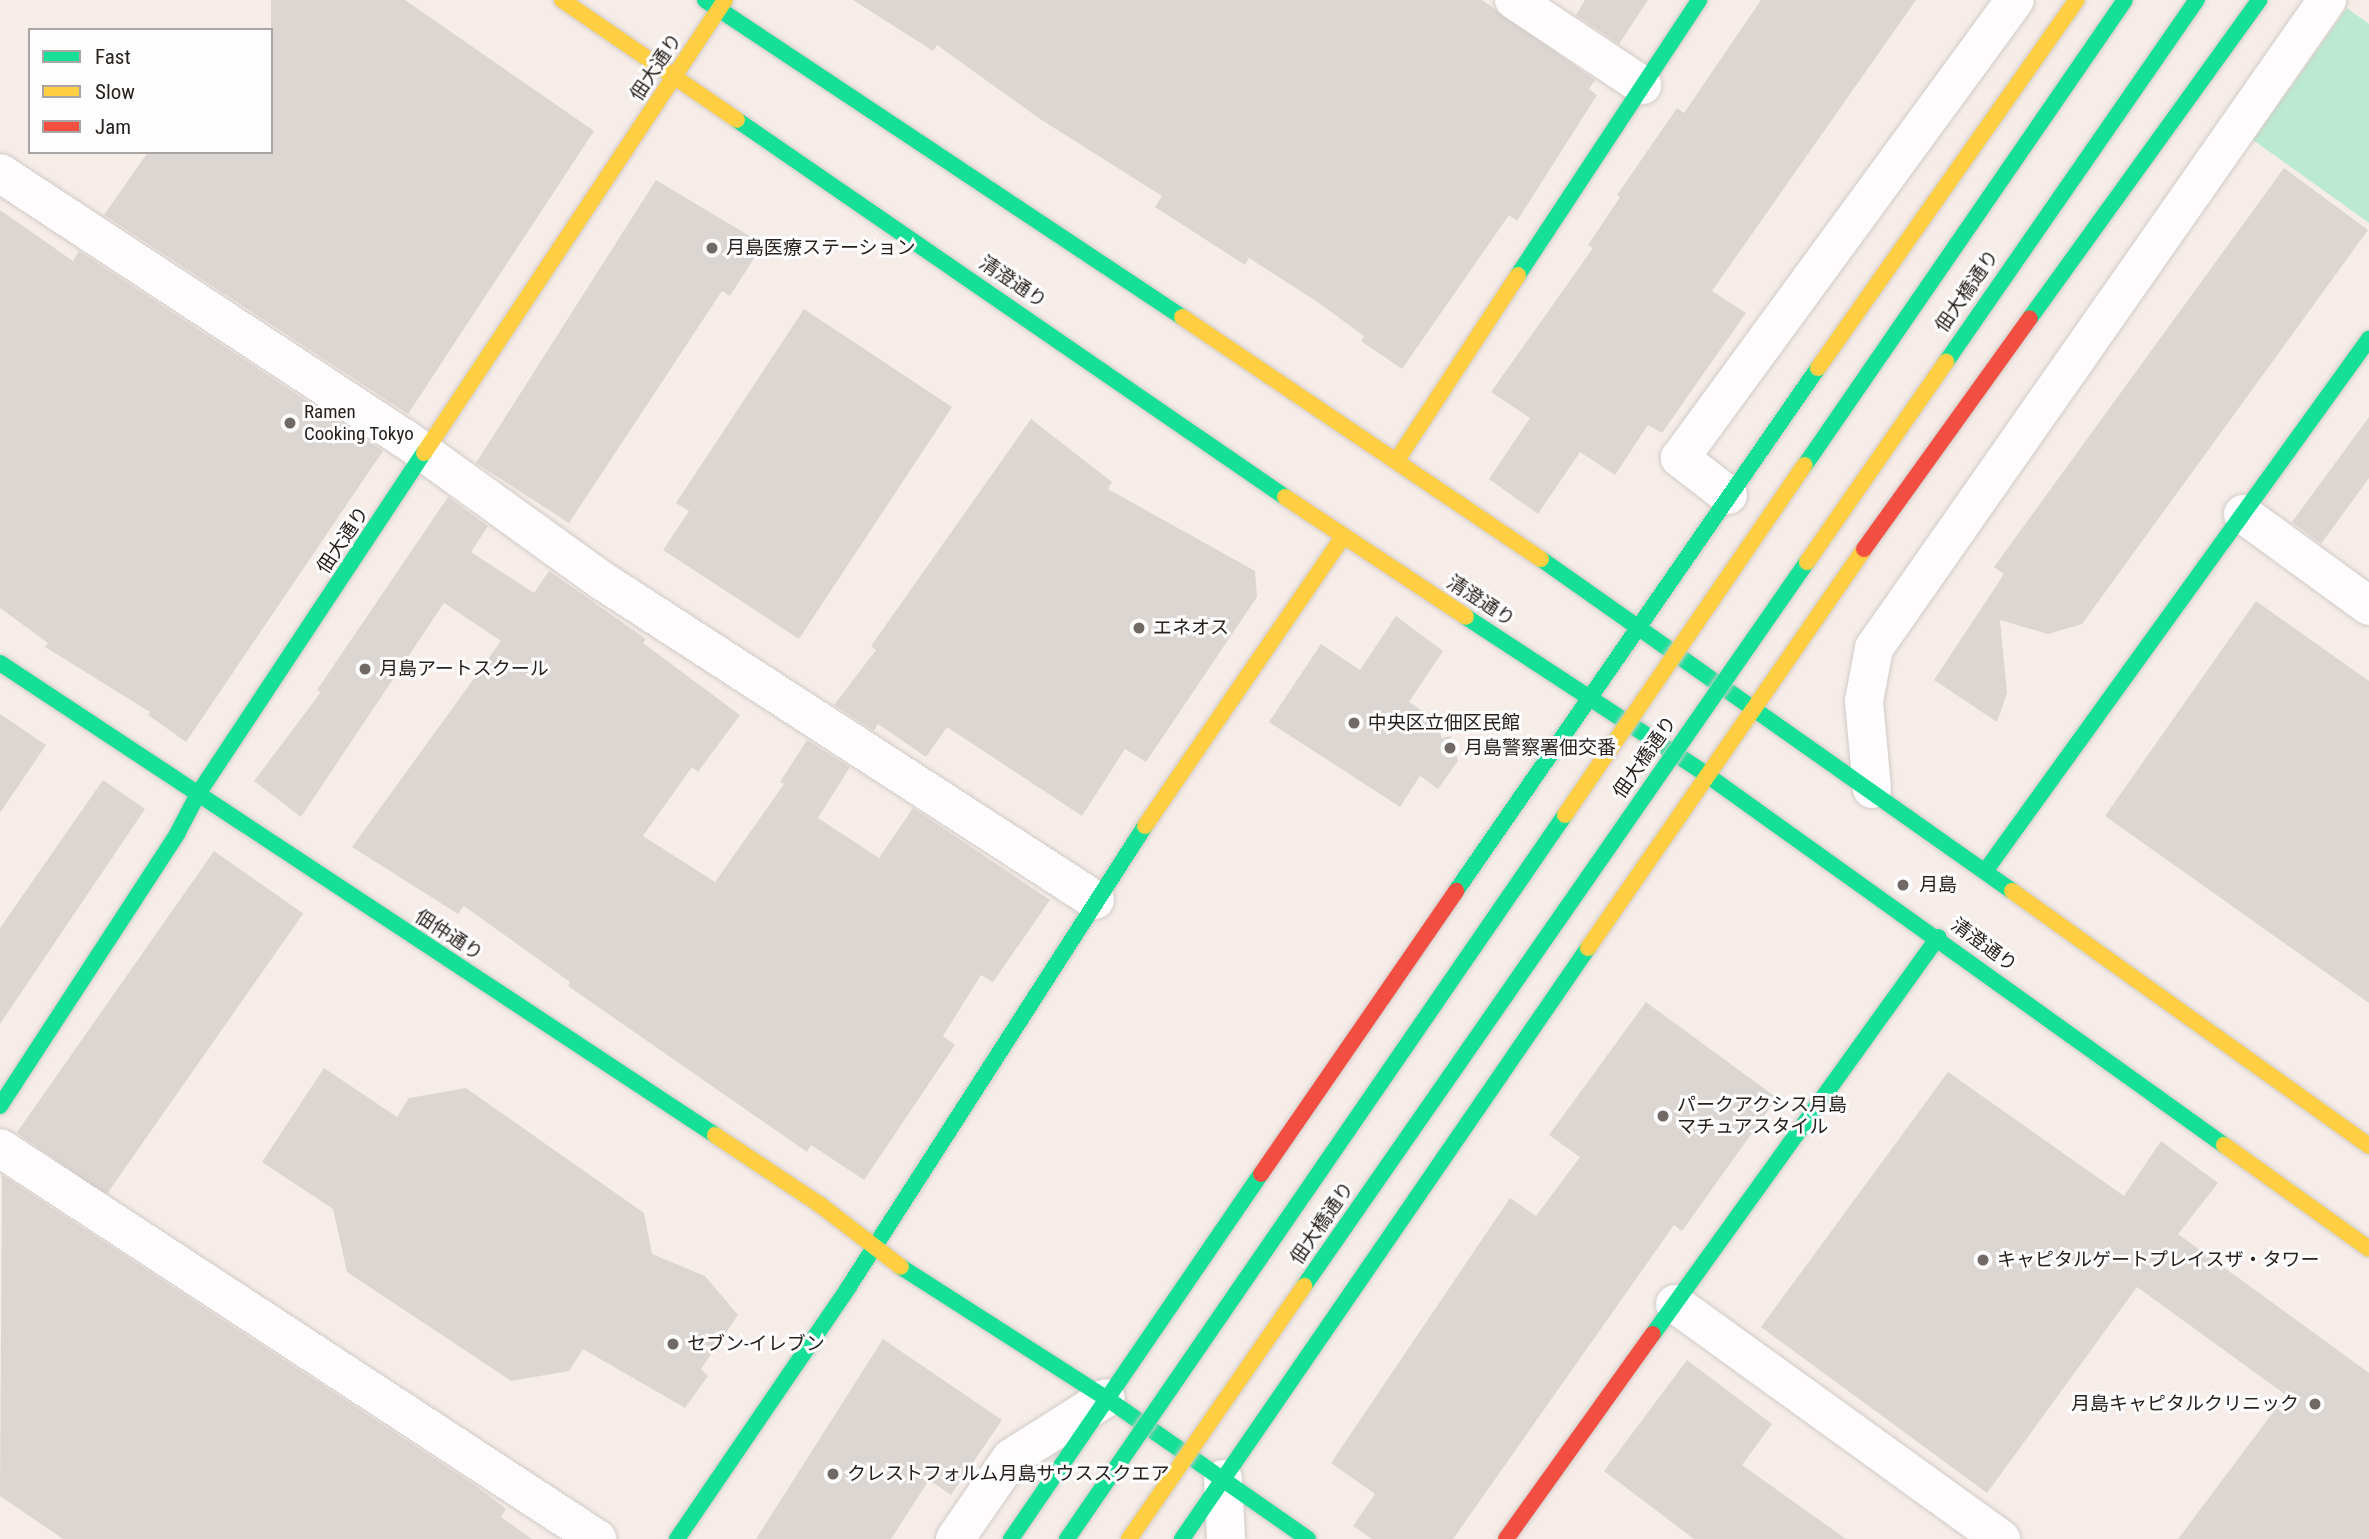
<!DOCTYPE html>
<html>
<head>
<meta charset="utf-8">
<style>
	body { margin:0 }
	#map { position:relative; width:2369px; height:1539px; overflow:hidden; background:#f6ede9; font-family:"Roboto Condensed","Noto Sans JP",sans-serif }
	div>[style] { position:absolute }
	.green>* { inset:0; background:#bce9d1 }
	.building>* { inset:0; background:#dcd6d3; transform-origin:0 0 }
	.roads { filter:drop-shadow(0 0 2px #d1cac6) drop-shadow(0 0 2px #d1cac6) }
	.street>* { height:38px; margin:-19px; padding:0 19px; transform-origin:19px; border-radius:19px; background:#fefcfc }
	.fast>* { height:16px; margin:-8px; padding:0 8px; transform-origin:8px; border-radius:8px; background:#16e098 }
	.slow>* { height:16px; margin:-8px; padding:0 8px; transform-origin:8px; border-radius:8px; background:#ffcf43 }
	.jam>* { height:16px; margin:-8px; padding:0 8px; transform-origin:8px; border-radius:8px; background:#f24e42 }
	.bridges { filter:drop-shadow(0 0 2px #d1cac6) drop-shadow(0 0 2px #d1cac6) }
	.fast-bridge>* { height:16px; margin:-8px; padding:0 8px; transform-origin:8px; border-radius:8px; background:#16e098 }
	.slow-bridge>* { height:16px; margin:-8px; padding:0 8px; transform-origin:8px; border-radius:8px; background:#ffcf43 }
	.dots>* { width:19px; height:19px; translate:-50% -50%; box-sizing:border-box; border:4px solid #fdfdfd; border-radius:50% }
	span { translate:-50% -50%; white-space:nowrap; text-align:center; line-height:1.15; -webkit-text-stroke:6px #fdfdfd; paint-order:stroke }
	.street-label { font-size:19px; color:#28221f }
	.poi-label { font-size:19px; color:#28221f }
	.left { translate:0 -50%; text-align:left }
	.right { translate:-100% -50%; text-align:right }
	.legend { position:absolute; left:28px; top:28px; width:245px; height:126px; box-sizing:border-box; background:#fdfdfd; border:2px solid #a8a5a4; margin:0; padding:9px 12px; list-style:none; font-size:21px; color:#28221f }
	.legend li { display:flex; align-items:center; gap:14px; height:35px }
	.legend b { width:35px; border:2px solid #a8a5a4 }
</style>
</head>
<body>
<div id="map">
	<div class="green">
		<div style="clip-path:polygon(2347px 8px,2369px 24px,2369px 223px,2253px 140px)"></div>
	</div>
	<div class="building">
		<div style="clip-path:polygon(271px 0,405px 0,594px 131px,408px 414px,104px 215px,148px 152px,271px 152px)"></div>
		<div style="clip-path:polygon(853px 0,1482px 0,1595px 80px,1589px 89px,1597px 95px,1517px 221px,1509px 215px,1402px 369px,1361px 341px,1364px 336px,1316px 301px,1249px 258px,1245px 265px,1155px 207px,1162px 196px,1040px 119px,937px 45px,933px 51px)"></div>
		<div style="clip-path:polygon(1585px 0,1648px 0,1619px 44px,1576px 15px)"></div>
		<div style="clip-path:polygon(1761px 0,1916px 0,1712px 291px,1746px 313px,1662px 433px,1648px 425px,1615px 475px,1580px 452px,1538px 514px,1489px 479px,1530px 418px,1491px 392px,1593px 248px,1588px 245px,1620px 197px,1617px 195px,1677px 108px,1684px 113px)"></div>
		<div style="clip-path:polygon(2284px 168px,2368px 230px,2082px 624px,2048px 634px,2000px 620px,2007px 693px,1997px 722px,1934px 680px,2004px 574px,1994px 567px)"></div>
		<div style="clip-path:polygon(656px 180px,763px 244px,730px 296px,722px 291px,569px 523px,476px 463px)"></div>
		<div style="clip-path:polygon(0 210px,73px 261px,79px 251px,383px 451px,186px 742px,148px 715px,150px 712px,45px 647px,48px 643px,0 608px)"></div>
		<div style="clip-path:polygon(804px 309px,952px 407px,799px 639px,663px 550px,689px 511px,676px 503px)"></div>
		<div style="clip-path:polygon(2369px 417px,2369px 478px,2321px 544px,2292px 522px)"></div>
		<div style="clip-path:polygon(1031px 419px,1112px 482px,1108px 489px,1255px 571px,1257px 597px,1146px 762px,1125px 749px,1082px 816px,947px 727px,926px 757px,878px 724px,874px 731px,834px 705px,876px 650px,871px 646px)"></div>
		<div style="clip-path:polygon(448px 497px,488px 526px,471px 552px,534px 593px,549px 571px,646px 639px,643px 643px,740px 715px,698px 772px,692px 767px,643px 836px,715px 882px,784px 784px,780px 782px,807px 740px,850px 767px,818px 818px,879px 858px,913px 808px,1050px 900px,993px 982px,981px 975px,943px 1036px,955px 1045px,864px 1180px,811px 1145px,807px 1152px,568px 986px,570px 982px,464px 906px,458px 914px,352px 847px,501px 641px,444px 603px,301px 817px,254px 781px,321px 692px,317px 690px)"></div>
		<div style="clip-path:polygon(2256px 601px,2369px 681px,2369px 1003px,2105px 816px)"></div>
		<div style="clip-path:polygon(1396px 616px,1443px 651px,1409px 702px,1435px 720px,1442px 738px,1451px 736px,1458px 761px,1438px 789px,1420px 776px,1400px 807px,1269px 722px,1321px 644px,1360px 670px)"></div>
		<div style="clip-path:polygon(0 714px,46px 745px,0 813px)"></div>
		<div style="clip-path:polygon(103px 780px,145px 809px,0 1024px,0 928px)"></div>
		<div style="left:214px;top:851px;width:109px;height:344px;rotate:35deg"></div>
		<div style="clip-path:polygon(1646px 1002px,1777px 1098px,1682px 1231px,1674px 1225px,1453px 1539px,1372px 1539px,1353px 1526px,1375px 1494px,1331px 1463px,1510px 1198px,1536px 1216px,1580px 1157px,1549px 1135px)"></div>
		<div style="clip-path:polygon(324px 1068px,397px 1117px,409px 1098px,466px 1088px,644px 1213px,652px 1254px,705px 1276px,738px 1315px,701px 1369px,708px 1376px,685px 1408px,583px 1349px,569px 1371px,511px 1381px,347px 1272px,333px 1209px,262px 1162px)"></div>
		<div style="clip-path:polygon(1948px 1072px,2124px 1196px,2161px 1141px,2218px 1183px,2178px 1234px,2369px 1373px,2369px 1539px,2178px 1539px,2286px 1395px,2137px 1287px,1987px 1493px,1761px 1327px)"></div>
		<div style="clip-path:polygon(2px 1175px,476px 1486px,506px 1509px,501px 1517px,532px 1539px,63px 1539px,0 1496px)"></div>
		<div style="clip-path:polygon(883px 1339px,1002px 1420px,951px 1495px,929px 1480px,891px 1539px,756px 1539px)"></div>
		<div style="clip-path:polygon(1687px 1360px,1772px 1424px,1742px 1465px,1846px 1539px,1694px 1539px,1604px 1471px)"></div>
	</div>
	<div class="roads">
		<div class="street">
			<div style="left:1514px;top:0;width:154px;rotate:33.6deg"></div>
			<div style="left:0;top:173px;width:483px;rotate:33.3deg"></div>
			<div style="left:404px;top:438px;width:246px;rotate:35.8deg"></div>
			<div style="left:604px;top:582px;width:585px;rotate:32.93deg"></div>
			<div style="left:1728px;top:495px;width:61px;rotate:-142.4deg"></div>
			<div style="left:1680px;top:458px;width:567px;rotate:-53.82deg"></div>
			<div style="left:2243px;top:514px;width:156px;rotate:36.1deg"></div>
			<div style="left:1872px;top:789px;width:88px;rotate:-95.2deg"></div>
			<div style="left:1864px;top:701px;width:54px;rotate:-79.3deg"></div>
			<div style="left:1874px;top:648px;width:791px;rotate:-55.04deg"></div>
			<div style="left:0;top:1148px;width:714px;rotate:33.22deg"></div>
			<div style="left:1675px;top:1304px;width:402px;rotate:35.8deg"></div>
			<div style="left:1223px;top:1479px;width:60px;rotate:87.1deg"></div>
			<div style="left:955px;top:1539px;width:98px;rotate:-55.3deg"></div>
			<div style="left:1011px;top:1458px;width:112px;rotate:-32.3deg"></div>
		</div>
		<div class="fast">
			<div style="left:705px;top:0;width:573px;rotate:33.61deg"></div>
			<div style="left:737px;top:120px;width:665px;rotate:34.53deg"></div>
			<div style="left:1518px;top:275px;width:329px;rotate:-56.6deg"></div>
			<div style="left:2030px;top:318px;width:392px;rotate:-54.2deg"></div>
			<div style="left:1541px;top:559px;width:576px;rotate:35.18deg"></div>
			<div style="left:1466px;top:617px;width:288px;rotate:33.2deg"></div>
			<div style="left:1707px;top:775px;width:636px;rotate:35.59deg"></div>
			<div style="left:0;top:663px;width:857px;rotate:33.43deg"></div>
			<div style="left:1986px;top:870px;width:655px;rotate:-54.2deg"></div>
			<div style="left:1456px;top:891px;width:636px;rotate:-55.31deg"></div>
			<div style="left:0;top:1106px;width:325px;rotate:-56.9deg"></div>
			<div style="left:177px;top:834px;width:45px;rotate:-62.3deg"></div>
			<div style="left:198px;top:794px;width:409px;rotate:-56.5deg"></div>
			<div style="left:901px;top:1267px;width:243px;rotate:32.6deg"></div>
			<div style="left:1106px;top:1398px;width:246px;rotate:34.9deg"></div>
			<div style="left:1653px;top:1334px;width:489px;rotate:-54.3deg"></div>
			<div style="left:677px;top:1539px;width:304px;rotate:-55.7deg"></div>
			<div style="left:848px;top:1288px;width:549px;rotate:-57.26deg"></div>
			<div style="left:1011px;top:1539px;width:442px;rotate:-55.6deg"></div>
			<div style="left:1182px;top:1539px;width:717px;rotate:-55.51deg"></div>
		</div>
		<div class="slow">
			<div style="left:562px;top:0;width:212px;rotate:34.4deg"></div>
			<div style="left:1182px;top:317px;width:433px;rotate:34deg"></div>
			<div style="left:1818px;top:368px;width:450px;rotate:-54.9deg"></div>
			<div style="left:424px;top:453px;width:544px;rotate:-56.4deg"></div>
			<div style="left:1397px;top:460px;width:221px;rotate:-56.8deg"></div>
			<div style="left:1285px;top:497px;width:217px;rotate:33.5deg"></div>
			<div style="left:1145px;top:826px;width:350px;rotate:-55.6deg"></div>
			<div style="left:2012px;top:891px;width:439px;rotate:35.5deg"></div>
			<div style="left:1588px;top:948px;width:485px;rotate:-55.3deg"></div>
			<div style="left:715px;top:1135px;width:125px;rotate:33.6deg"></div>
			<div style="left:819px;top:1204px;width:103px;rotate:37.5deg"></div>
			<div style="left:2224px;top:1145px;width:178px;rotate:35.6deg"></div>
		</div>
		<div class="jam">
			<div style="left:1864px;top:549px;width:284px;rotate:-54.3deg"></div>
			<div style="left:1261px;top:1174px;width:344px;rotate:-55.4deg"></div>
			<div style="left:1506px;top:1539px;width:252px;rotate:-54.4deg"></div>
		</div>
	</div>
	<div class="bridges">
		<div class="fast-bridge">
			<div style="left:1946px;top:362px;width:441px;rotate:-55.3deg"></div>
			<div style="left:1805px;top:465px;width:564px;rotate:-55.47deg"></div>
			<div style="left:1304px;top:1286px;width:882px;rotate:-55.21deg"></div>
			<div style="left:1067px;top:1539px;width:879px;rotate:-55.48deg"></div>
		</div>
		<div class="slow-bridge">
			<div style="left:1807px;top:562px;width:244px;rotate:-55.2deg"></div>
			<div style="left:1565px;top:815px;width:424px;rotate:-55.6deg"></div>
			<div style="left:1129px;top:1539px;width:308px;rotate:-55.3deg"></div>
		</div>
	</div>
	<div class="dots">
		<div style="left:712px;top:248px;background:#706966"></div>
		<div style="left:290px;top:423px;background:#706966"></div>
		<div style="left:1139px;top:628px;background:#706966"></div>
		<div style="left:365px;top:669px;background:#706966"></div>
		<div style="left:1354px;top:723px;background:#706966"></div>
		<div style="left:1450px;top:748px;background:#706966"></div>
		<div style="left:1903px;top:885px;background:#706966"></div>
		<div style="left:1663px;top:1116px;background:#706966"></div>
		<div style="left:1983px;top:1260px;background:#706966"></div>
		<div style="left:673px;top:1344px;background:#706966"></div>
		<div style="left:2315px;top:1404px;background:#706966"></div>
		<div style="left:833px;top:1474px;background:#706966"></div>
	</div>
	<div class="street-label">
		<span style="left:656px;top:67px;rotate:-56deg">佃大通り</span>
		<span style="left:1013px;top:282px;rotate:34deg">清澄通り</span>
		<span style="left:1967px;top:291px;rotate:-55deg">佃大橋通り</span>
		<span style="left:343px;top:540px;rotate:-56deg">佃大通り</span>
		<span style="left:1481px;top:601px;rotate:33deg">清澄通り</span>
		<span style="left:1645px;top:757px;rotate:-55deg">佃大橋通り</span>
		<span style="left:449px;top:935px;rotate:33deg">佃仲通り</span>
		<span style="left:1984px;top:945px;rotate:36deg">清澄通り</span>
		<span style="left:1322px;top:1223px;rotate:-55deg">佃大橋通り</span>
	</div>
	<div class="poi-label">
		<span class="left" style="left:726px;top:248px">月島医療ステーション</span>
		<span class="left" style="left:304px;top:423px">Ramen<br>Cooking Tokyo</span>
		<span class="left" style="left:1153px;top:628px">エネオス</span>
		<span class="left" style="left:379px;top:669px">月島アートスクール</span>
		<span class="left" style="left:1368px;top:723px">中央区立佃区民館</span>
		<span class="left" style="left:1464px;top:748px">月島警察署佃交番</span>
		<span class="left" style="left:1919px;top:885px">月島</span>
		<span class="left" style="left:1677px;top:1116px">パークアクシス月島<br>マチュアスタイル</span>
		<span class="left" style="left:1997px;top:1260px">キャピタルゲートプレイスザ・タワー</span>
		<span class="left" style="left:687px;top:1344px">セブン-イレブン</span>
		<span class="right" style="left:2299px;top:1404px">月島キャピタルクリニック</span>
		<span class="left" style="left:847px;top:1474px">クレストフォルム月島サウススクエア</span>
	</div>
	<ul class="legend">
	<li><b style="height:9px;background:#16e098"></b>Fast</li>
	<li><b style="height:9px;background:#ffcf43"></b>Slow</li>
	<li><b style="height:9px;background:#f24e42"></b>Jam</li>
	</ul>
</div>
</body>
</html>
